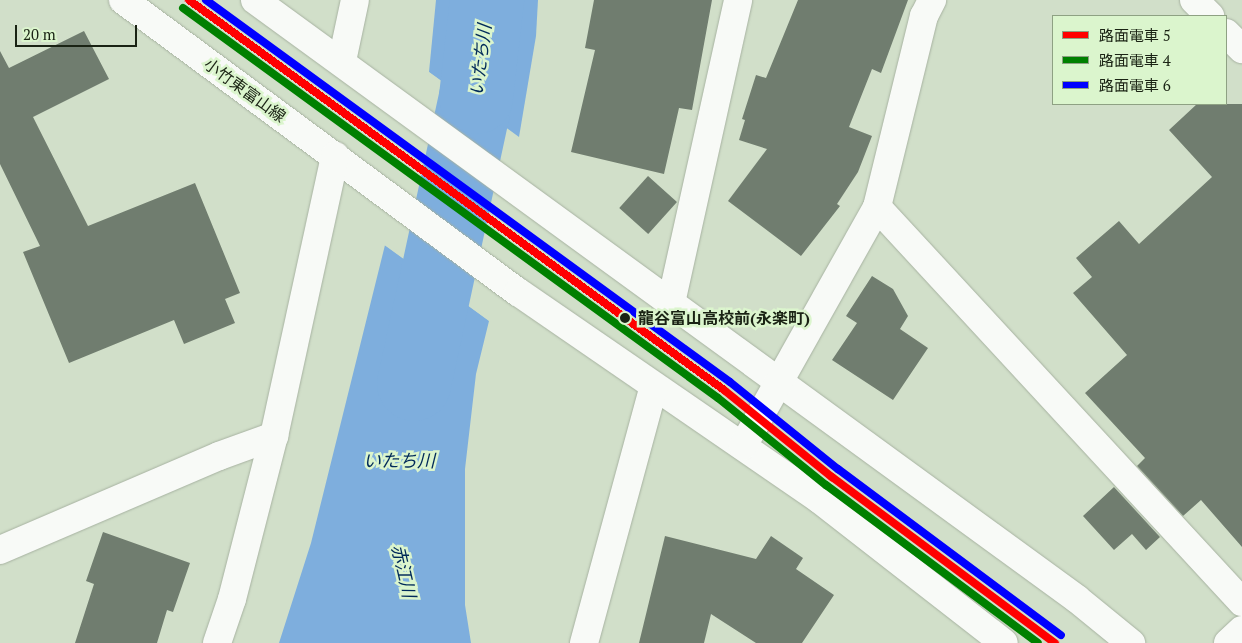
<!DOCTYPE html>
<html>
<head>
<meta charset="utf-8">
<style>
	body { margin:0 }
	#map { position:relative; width:1242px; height:643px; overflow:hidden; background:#d1dfc9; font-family:"PT Serif","Noto Sans JP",serif }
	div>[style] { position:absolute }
	.water>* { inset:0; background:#7eaedd }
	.pier>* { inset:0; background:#d1dfc9 }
	.river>* { height:74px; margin:-37px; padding:0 37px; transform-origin:37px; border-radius:37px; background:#7eaedd }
	.building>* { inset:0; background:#707d6f; transform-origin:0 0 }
	.roads { filter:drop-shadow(0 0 1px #a7b2a1) drop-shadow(0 0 1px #a7b2a1) }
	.minor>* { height:28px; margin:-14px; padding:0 14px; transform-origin:14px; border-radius:14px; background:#f8faf7 }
	.major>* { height:28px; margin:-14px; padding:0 14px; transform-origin:14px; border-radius:14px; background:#f8faf7 }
	.tram-1>* { height:8px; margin:-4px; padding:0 4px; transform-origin:4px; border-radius:4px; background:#f00 }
	.tram-2>* { height:8px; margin:-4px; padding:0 4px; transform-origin:4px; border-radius:4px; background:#008000 }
	.tram-3>* { height:8px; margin:-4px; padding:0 4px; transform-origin:4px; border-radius:4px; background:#00f }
	.dots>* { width:14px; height:14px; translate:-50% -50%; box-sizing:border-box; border:2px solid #dbf5cd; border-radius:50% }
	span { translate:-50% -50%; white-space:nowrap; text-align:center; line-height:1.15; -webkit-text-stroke:5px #dbf5cd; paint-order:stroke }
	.street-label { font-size:16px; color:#1a2314 }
	.stop-label { font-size:16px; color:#1a2314; font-weight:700 }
	.left { translate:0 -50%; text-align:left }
	.water-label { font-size:18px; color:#002a59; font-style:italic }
	.legend { position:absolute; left:1052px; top:15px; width:175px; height:90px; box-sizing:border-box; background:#dbf5cd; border:1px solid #8ea183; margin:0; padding:6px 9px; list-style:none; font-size:15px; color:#1a2314 }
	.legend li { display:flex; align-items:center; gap:10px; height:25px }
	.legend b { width:25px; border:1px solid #8ea183 }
	.scale { position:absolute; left:15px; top:25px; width:122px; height:22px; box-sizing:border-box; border:2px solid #1a2314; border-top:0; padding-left:6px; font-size:15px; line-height:18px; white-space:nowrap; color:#1a2314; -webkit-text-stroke:4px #dbf5cd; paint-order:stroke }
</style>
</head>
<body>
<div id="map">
	<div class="water">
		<div style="clip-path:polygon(436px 0,538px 0,536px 36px,519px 137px,429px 72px)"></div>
		<div style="clip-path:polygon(385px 245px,489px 321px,476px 374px,465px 469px,465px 605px,471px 643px,279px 643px,311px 543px)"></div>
	</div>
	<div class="pier">
		<div style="clip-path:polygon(426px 70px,521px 139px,427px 74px)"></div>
		<div style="clip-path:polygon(387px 243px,490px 319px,491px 322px,383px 244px)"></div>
	</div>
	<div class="river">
		<div style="left:414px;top:384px;width:294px;rotate:-77.8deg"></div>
		<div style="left:476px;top:97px;width:98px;rotate:-83.5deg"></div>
	</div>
	<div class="building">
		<div style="clip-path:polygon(594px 0,712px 0,692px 110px,679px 108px,664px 174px,571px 152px,595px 50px,585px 48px)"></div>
		<div style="clip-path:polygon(798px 0,908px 0,881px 73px,872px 69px,849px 127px,872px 136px,858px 172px,837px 204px,840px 206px,801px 256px,728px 201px,767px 149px,739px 140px,745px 120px,742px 119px,756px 75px,766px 78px)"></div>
		<div style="clip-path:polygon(84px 31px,109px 79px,33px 117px,88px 226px,195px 183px,240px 293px,225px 299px,235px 323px,184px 344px,174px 320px,69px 363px,23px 252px,40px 246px,0 164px,0 51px,9px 68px)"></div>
		<div style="clip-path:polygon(1197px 104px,1242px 104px,1242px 547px,1201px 500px,1183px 516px,1137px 466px,1145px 458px,1085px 393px,1127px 355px,1073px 293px,1092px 277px,1076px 258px,1119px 221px,1139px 244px,1212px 177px,1169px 130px)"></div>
		<div style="left:648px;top:176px;width:39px;height:43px;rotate:42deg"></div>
		<div style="clip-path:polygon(872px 276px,893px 289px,908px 316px,900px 329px,928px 348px,893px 400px,832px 360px,857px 323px,846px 316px)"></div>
		<div style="clip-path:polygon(1114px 487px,1160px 537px,1146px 550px,1132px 534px,1114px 550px,1083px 516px)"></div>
		<div style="clip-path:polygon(103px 532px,190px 563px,173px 612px,167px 610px,157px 643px,75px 643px,94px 584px,86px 581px)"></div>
		<div style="clip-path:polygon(665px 536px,756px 559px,771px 536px,803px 558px,796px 569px,834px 595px,802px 643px,756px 643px,711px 614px,704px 643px,639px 643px)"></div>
	</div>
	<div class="roads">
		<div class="minor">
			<div style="left:123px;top:0;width:491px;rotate:36.5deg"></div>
			<div style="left:518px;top:292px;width:365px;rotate:34.5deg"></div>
			<div style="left:819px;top:499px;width:234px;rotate:37.9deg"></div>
			<div style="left:255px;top:0;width:1017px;rotate:36.08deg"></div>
			<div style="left:1077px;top:599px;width:70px;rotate:39.2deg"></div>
			<div style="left:1194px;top:0;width:23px;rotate:45deg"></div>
			<div style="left:1226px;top:33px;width:23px;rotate:45deg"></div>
			<div style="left:342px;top:61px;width:62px;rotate:-78deg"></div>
			<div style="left:877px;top:207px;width:538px;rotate:47.26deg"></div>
			<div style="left:671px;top:303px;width:310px;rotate:-77.5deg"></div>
			<div style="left:743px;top:446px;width:274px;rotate:-60.7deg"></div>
			<div style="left:877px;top:207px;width:197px;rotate:-76.2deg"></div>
			<div style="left:924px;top:16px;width:18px;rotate:-63deg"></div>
			<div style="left:0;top:550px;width:238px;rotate:-23.2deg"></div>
			<div style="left:219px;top:456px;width:59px;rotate:-20deg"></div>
			<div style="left:274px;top:436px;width:287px;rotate:-77.7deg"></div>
			<div style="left:217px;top:643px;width:46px;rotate:-71.2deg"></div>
			<div style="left:232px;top:599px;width:168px;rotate:-75.6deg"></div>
			<div style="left:584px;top:643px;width:266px;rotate:-74.8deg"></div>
		</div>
		<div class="major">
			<div style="left:1228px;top:643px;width:19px;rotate:-43deg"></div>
		</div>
	</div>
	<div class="tram-1">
		<div style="left:189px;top:0;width:662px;rotate:36.09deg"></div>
		<div style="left:724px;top:390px;width:139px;rotate:38.9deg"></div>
		<div style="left:832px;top:477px;width:278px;rotate:36.7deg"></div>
	</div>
	<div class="tram-2">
		<div style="left:183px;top:8px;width:662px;rotate:36.09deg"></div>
		<div style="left:718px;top:398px;width:139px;rotate:38.9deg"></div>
		<div style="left:826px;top:485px;width:264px;rotate:36.7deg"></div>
	</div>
	<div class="tram-3">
		<div style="left:206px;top:0;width:648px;rotate:36.09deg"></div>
		<div style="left:730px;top:382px;width:139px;rotate:38.9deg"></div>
		<div style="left:838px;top:469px;width:278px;rotate:36.7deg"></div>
	</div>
	<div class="dots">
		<div style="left:625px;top:318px;background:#1a2314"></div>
	</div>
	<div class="street-label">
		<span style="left:245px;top:90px;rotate:36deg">小竹東富山線</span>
	</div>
	<div class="stop-label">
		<span class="left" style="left:638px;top:318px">龍谷富山高校前(永楽町)</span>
	</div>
	<div class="water-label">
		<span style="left:480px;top:60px;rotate:-83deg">いたち川</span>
		<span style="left:399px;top:460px">いたち川</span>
		<span style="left:404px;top:571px;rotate:77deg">赤江川</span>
	</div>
	<ul class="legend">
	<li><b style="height:6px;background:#f00"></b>路面電車 5</li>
	<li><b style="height:6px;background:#008000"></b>路面電車 4</li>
	<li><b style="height:6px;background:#00f"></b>路面電車 6</li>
	</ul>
	<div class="scale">20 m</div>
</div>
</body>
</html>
